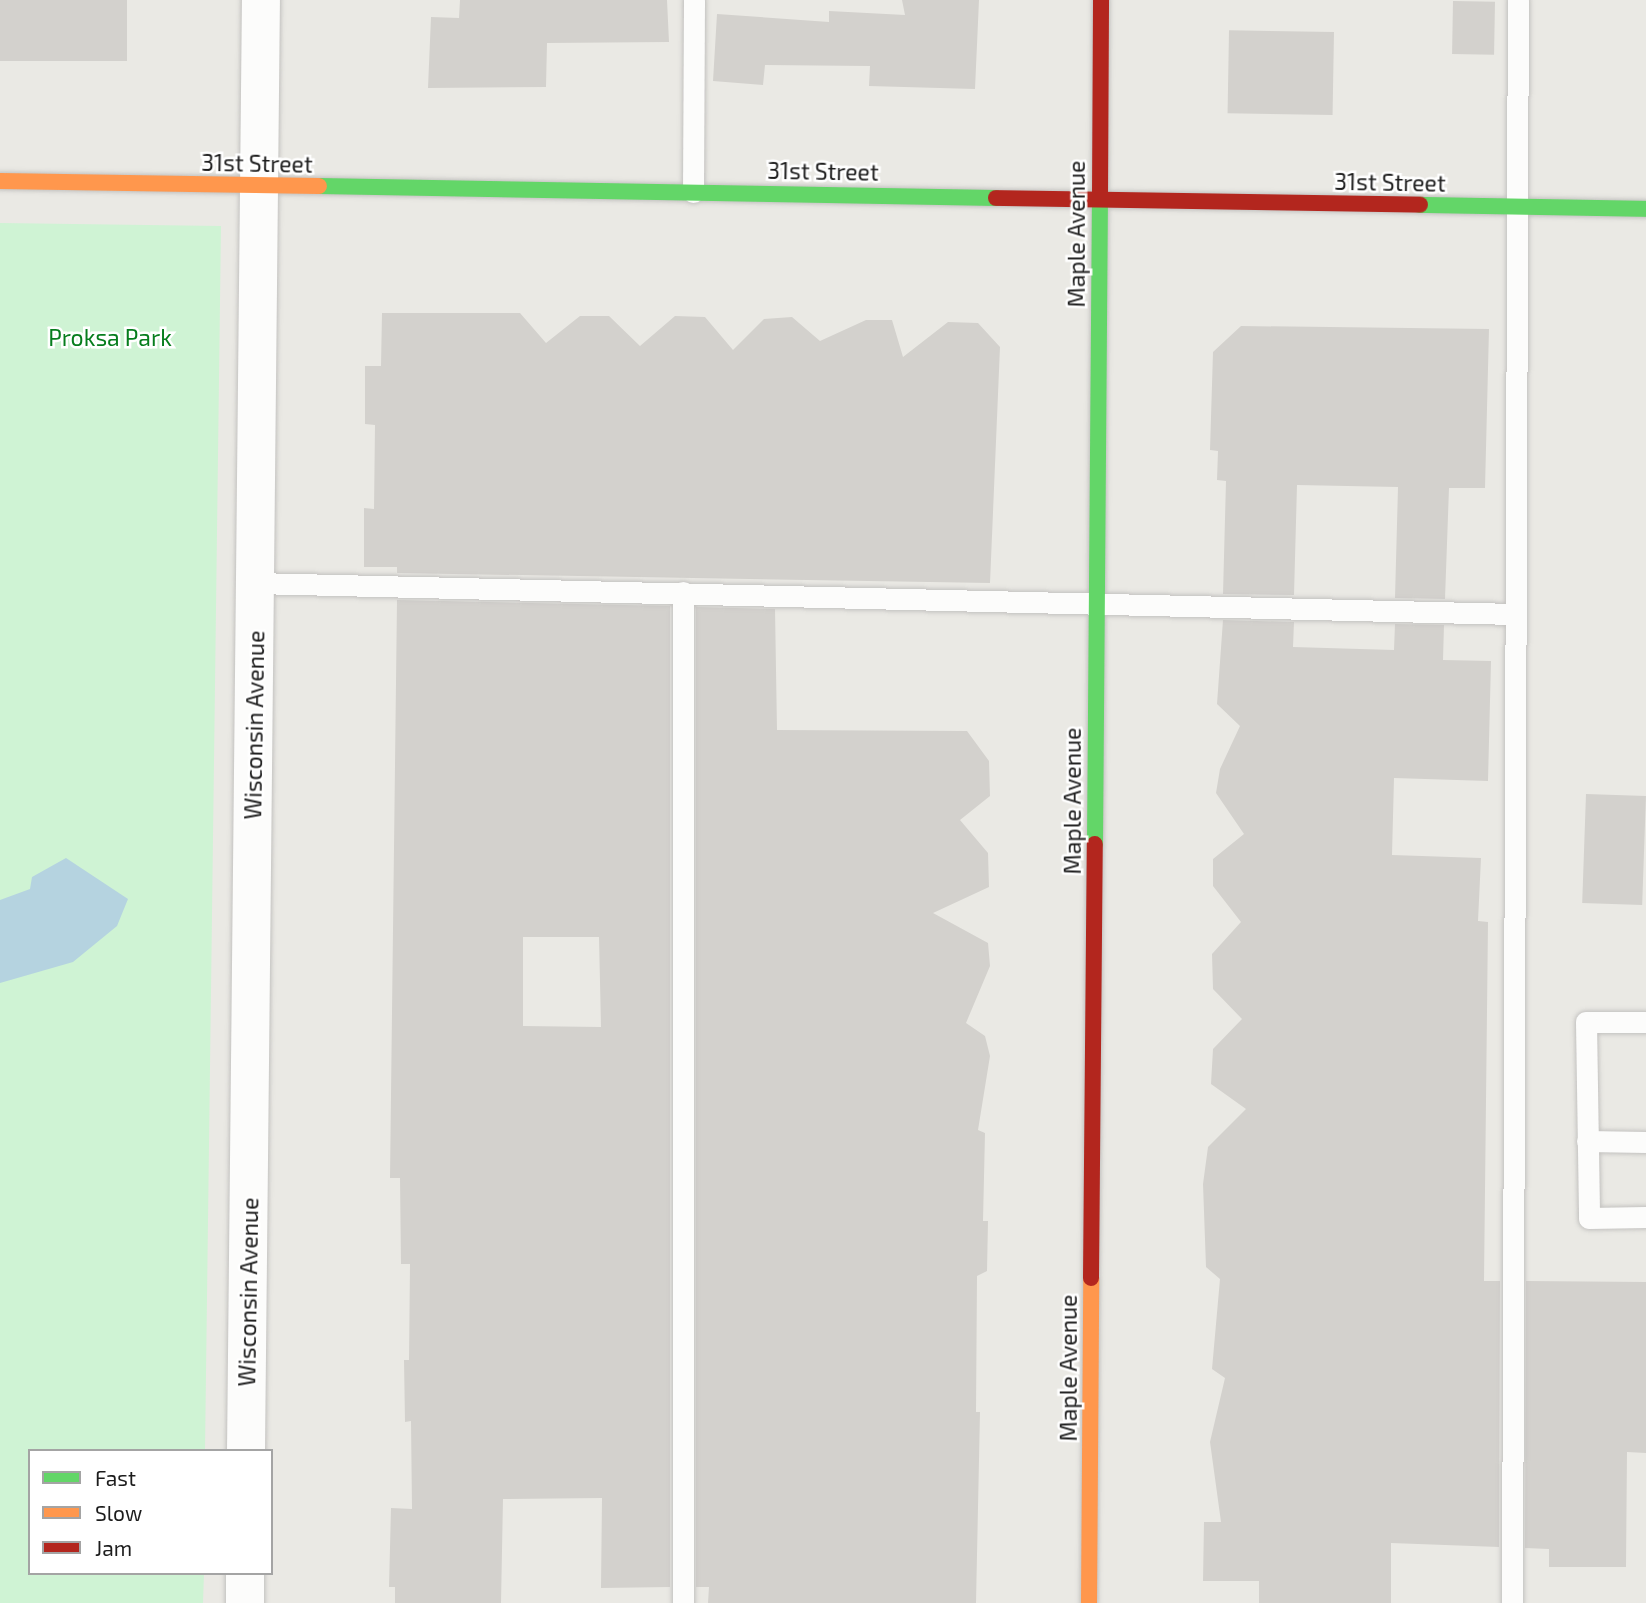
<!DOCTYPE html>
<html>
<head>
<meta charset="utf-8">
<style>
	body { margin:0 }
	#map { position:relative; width:1646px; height:1603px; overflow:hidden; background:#eae9e4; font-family:"Exo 2",sans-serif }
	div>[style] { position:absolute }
	.park>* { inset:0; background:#cff3d4 }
	.water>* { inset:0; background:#b5d3e0 }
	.building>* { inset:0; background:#d3d1cd; transform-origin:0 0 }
	.roads { filter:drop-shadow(0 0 2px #c3c2c0) drop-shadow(0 0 2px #c3c2c0) }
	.lane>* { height:21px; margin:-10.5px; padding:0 10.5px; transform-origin:10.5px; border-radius:10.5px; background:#fcfcfb }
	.street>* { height:38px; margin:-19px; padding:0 19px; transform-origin:19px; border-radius:19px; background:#fcfcfb }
	.fast>* { height:16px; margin:-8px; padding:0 8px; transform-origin:8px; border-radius:8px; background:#63d668 }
	.slow>* { height:16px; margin:-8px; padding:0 8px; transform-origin:8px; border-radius:8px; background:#ff974d }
	.jam>* { height:16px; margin:-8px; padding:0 8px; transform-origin:8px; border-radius:8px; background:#b3261e }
	span { translate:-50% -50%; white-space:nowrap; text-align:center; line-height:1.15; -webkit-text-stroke:5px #fff; paint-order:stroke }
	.street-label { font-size:23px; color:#1c1c1c }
	.park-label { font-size:23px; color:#067d1d }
	.legend { position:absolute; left:28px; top:1449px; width:245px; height:126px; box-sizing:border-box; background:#fff; border:2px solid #a4a4a4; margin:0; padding:9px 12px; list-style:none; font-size:21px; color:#1c1c1c }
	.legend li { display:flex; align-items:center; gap:14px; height:35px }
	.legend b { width:35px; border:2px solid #a4a4a4 }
</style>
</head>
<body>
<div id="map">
	<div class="park">
		<div style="clip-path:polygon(0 223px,221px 226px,205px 1451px,30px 1451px,30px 1573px,204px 1573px,203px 1603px,0 1603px)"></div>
	</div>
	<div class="water">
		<div style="clip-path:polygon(66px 858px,128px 899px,117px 926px,73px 962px,0 983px,0 900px,30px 889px,32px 877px)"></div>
	</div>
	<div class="building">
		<div style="left:0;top:0;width:127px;height:61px"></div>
		<div style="clip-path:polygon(460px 0,667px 0,669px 42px,547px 43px,546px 87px,428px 88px,431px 17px,459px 18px)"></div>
		<div style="clip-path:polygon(902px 0,979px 0,975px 89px,869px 86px,870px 66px,765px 65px,763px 85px,713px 81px,717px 14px,829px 22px,829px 11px,905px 15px)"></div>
		<div style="left:1453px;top:1px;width:42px;height:53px;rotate:1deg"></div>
		<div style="left:1334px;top:32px;width:83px;height:105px;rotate:91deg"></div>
		<div style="clip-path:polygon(382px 313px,520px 313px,546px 343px,580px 316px,609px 316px,640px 346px,675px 316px,705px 317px,733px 350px,764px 319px,792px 317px,820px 341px,866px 320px,892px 320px,903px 357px,948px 322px,978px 323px,1000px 347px,990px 583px,397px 573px,397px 567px,364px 567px,364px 508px,374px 509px,375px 425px,365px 424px,365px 366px,381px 366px)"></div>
		<div style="clip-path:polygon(1241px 326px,1489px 329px,1485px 488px,1449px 488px,1445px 599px,1395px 598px,1398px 487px,1297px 485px,1294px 595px,1223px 594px,1226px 481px,1217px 480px,1218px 451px,1210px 450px,1213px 352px)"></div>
		<div style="clip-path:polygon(evenodd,397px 600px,670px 606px,670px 1587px,601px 1588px,602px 1498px,503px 1499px,501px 1603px,395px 1603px,395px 1587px,389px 1587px,391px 1508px,412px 1509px,411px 1421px,405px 1422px,404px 1360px,409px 1360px,410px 1264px,401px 1264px,400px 1178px,390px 1178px,397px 600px,523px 937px,599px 937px,601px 1027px,523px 1026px,523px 937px)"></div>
		<div style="clip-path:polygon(696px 607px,775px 609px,777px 730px,967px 731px,989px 761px,990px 796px,960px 820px,988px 853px,989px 887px,933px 913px,988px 943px,990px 966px,966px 1023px,985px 1036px,990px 1056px,978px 1130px,985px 1133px,983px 1221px,988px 1221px,987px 1271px,977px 1276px,976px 1412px,980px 1412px,976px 1603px,708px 1603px,709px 1587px,696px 1587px)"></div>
		<div style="clip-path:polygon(1223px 620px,1294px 622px,1293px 647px,1394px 650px,1395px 624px,1444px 625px,1443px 660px,1491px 661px,1488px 781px,1394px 778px,1392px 855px,1481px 858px,1478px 921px,1488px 922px,1484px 1281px,1500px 1281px,1499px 1547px,1391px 1543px,1391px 1603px,1259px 1603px,1259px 1581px,1203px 1581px,1204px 1522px,1221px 1522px,1210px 1442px,1225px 1378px,1212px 1369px,1220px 1279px,1206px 1267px,1203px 1184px,1208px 1147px,1246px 1109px,1211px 1084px,1213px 1049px,1242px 1019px,1213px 989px,1212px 954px,1241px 922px,1213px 886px,1213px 859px,1244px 834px,1216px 793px,1220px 769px,1240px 726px,1217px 704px)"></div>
		<div style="left:1586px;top:794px;width:60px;height:109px;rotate:2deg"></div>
		<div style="clip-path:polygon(1526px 1281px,1646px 1282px,1646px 1453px,1627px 1452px,1626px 1567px,1549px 1567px,1549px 1549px,1525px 1548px)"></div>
	</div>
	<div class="roads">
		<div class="lane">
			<div style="left:693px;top:192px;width:192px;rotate:-89.7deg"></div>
			<div style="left:255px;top:583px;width:1260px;rotate:1.41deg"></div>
			<div style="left:683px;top:592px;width:1011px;rotate:90deg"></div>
			<div style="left:1646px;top:1022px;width:60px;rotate:180deg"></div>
			<div style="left:1586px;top:1022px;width:196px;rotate:89.1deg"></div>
			<div style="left:1589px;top:1218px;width:57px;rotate:-1deg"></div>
			<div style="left:1587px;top:1141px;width:59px;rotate:1deg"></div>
			<div style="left:1512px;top:1603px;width:1603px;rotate:-89.79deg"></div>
		</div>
		<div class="street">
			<div style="left:246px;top:1451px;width:1451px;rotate:-89.41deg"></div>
			<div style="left:245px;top:1603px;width:30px;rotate:-90deg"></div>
		</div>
		<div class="fast">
			<div style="left:319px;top:186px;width:677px;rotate:1.02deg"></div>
			<div style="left:1420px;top:205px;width:226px;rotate:1deg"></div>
			<div style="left:1095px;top:844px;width:648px;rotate:-89.56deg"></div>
		</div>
		<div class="slow">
			<div style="left:0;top:181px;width:319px;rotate:0.9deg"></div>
			<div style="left:1089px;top:1603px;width:325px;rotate:-89.6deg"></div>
		</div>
		<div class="jam">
			<div style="left:1100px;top:196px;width:196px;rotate:-89.7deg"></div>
			<div style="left:996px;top:198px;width:424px;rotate:0.9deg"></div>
			<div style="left:1091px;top:1278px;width:434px;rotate:-89.5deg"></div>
		</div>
	</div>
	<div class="street-label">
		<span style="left:257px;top:163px;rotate:1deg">31st Street</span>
		<span style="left:823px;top:171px;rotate:1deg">31st Street</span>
		<span style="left:1390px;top:182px;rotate:1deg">31st Street</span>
		<span style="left:1076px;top:234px;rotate:-90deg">Maple Avenue</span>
		<span style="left:254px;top:725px;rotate:-89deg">Wisconsin Avenue</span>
		<span style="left:1072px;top:801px;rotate:-90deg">Maple Avenue</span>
		<span style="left:248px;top:1292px;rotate:-89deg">Wisconsin Avenue</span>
		<span style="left:1068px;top:1368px;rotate:-90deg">Maple Avenue</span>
	</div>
	<div class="park-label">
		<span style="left:110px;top:337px">Proksa Park</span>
	</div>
	<ul class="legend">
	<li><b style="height:9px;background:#63d668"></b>Fast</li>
	<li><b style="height:9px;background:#ff974d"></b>Slow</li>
	<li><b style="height:9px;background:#b3261e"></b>Jam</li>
	</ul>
</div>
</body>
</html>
